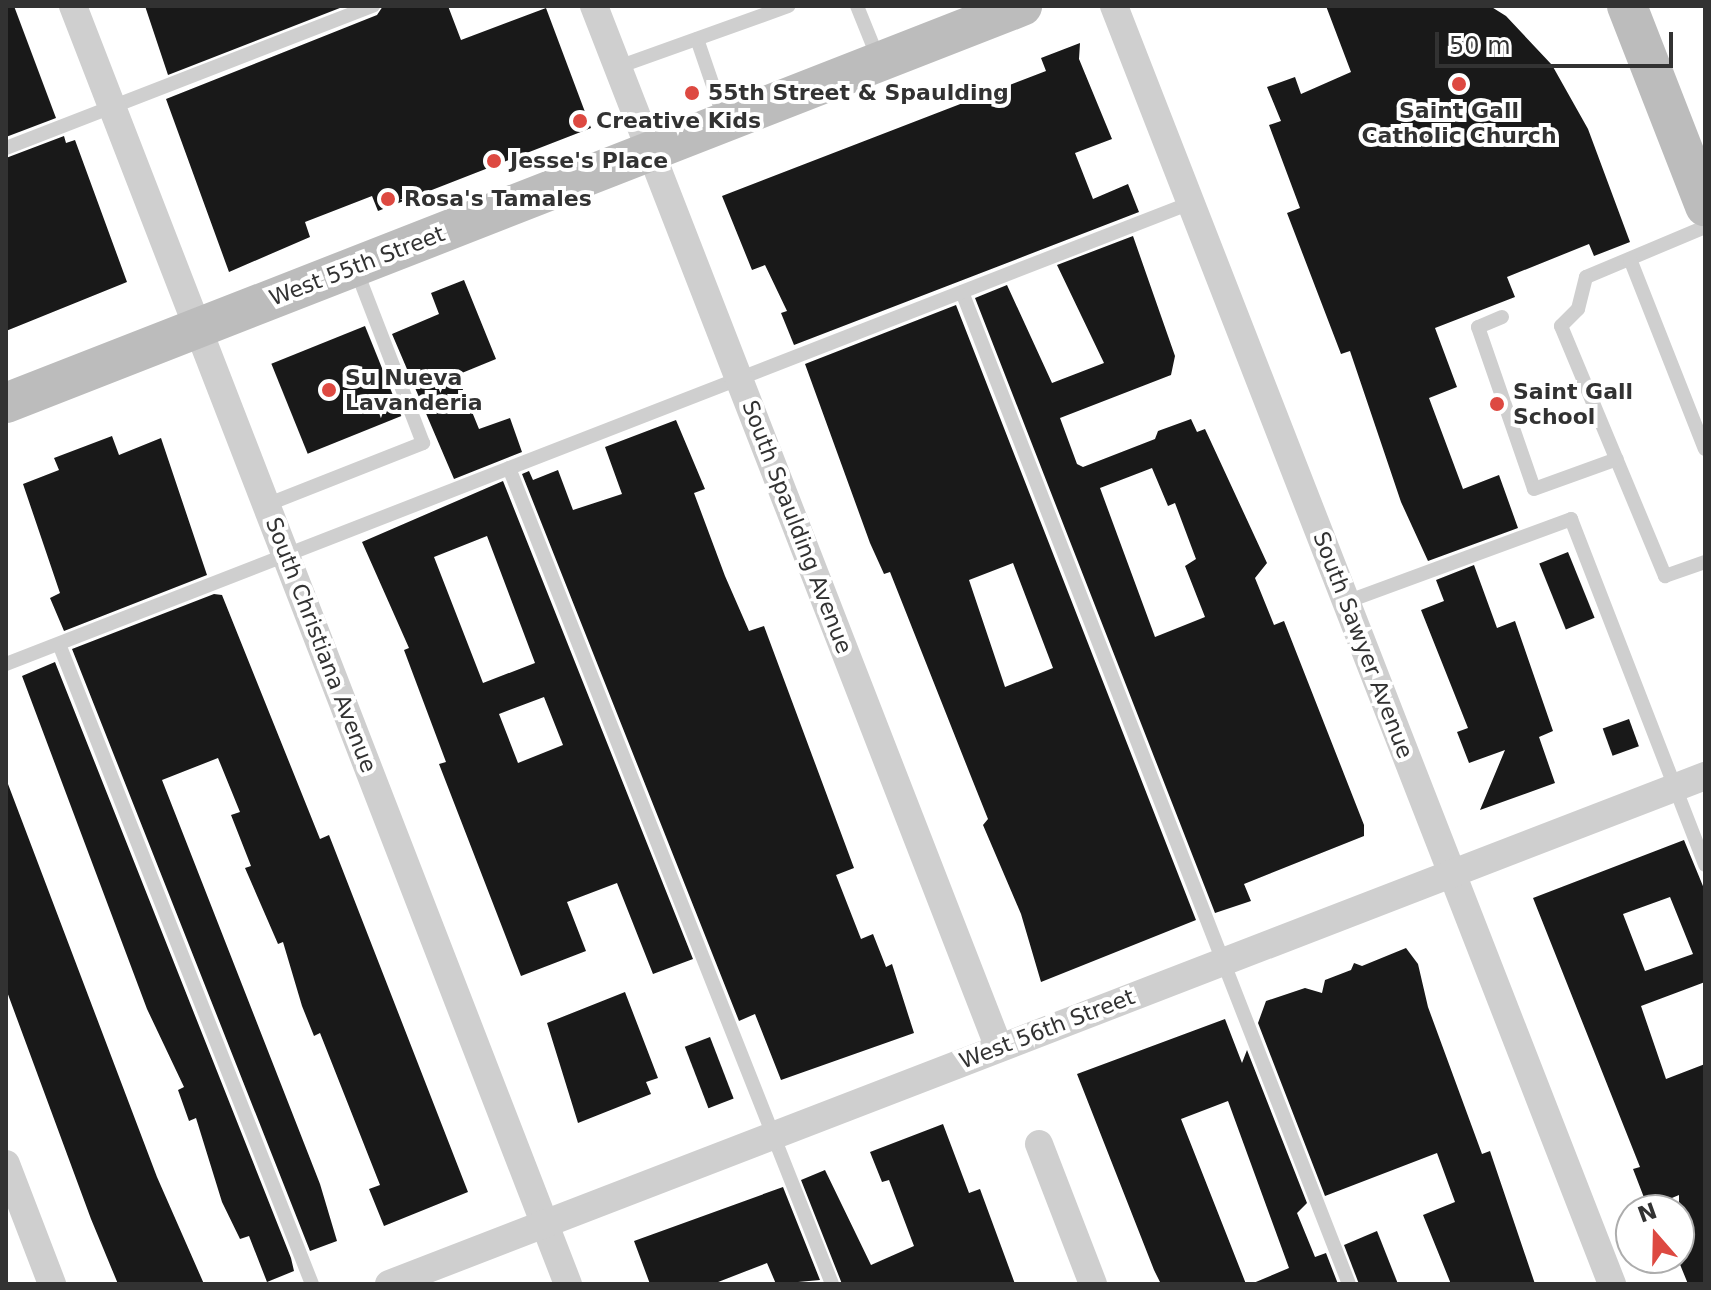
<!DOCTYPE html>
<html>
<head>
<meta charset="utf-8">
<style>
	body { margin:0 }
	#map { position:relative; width:1711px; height:1290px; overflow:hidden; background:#fff; font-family:"DejaVu Sans",sans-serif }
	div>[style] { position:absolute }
	.building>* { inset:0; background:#191919; transform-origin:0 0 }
	.service>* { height:14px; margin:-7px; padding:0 7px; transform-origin:7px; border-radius:7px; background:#cfcfcf }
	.minor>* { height:28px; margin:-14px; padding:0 14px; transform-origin:14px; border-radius:14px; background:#cfcfcf }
	.secondary>* { height:40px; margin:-20px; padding:0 20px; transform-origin:20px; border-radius:20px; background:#bcbcbc }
	.dots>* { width:22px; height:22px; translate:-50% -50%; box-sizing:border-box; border:4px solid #fff; border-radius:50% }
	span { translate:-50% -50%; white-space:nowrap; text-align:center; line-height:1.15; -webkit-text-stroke:8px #fff; paint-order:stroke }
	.poi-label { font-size:22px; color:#323232; font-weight:700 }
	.left { translate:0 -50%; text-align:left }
	.street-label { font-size:22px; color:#323232 }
	.frame { position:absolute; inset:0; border:8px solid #323232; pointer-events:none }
	.north { position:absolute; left:1615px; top:1194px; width:80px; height:80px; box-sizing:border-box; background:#fff; border:2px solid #adadad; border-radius:50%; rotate:340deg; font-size:22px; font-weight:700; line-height:32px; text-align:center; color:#323232 }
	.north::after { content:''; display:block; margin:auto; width:28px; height:36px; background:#dd4941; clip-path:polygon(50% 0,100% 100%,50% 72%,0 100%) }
	.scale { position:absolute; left:1435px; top:32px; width:238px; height:36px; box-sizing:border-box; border:4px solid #323232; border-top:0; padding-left:10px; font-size:24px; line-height:28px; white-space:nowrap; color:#323232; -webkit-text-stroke:6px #fff; paint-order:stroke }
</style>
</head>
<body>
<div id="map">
	<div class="building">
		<div style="clip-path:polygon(6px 6px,14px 6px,56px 118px,6px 137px)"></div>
		<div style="clip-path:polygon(145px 6px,345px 6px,168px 75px)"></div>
		<div style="clip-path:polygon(383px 6px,448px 6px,461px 40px,546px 8px,591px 128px,378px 211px,372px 196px,305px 222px,310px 237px,229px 272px,166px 99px,377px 15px)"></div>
		<div style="clip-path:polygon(1326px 6px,1490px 6px,1506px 16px,1552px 65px,1588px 129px,1630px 242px,1594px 256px,1589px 244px,1507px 277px,1515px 297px,1435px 328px,1457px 387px,1429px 398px,1463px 489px,1499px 475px,1518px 528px,1428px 561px,1401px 502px,1350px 351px,1341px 354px,1287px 213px,1300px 208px,1269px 125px,1281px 121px,1267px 87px,1295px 77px,1301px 94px,1351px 72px)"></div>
		<div style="clip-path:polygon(1080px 43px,1079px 59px,1112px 139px,1075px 153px,1093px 199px,1128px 184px,1139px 212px,794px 345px,781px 313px,787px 311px,765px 265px,752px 270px,722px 196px,1046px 71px,1041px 58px)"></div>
		<div style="clip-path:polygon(64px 136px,66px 143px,75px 140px,127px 282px,6px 331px,6px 158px)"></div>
		<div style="clip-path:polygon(evenodd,1133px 236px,1175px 356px,1171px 375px,1060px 418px,1077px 464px,1083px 467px,1155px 439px,1158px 431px,1191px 419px,1197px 432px,1205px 429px,1267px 563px,1255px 578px,1274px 625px,1284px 621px,1364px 825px,1364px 836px,1244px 884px,1251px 901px,1215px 913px,975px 298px,1007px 285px,1052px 383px,1104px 363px,1057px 265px,1133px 236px,1152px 468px,1168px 506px,1175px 503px,1196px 559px,1185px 566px,1205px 617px,1155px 637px,1100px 488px,1152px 468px)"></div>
		<div style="clip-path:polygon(464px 280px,496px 359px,457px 375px,479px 429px,510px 418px,522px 452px,454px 479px,392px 334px,439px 314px,431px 293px)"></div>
		<div style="clip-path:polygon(evenodd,956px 305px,1196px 920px,1041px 982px,1021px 914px,983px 825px,988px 819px,970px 774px,890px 572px,884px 574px,870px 543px,805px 364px,956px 305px,1013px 563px,1053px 668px,1005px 687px,969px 580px,1013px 563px)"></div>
		<div style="left:365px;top:326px;width:97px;height:101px;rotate:68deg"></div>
		<div style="clip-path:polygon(676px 420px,705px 489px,694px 493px,725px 576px,749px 631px,764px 626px,854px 868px,836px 875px,861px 939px,873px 934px,886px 967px,892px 964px,914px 1033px,781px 1080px,755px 1014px,739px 1021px,522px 474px,529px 471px,533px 480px,558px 470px,573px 510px,622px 494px,605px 447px)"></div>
		<div style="clip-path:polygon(112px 436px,119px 455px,161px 438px,207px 575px,64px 631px,50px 598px,60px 593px,23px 484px,59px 470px,54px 458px)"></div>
		<div style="clip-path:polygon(evenodd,503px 481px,693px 959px,653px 974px,617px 883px,567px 902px,586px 951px,521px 976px,439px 764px,446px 762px,404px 650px,409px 648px,362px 542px,503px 481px,487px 536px,535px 663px,483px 683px,434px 557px,487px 536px,503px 481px,544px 697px,563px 745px,518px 763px,499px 714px,544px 697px)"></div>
		<div style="left:1568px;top:552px;width:71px;height:31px;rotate:68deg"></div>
		<div style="clip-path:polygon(1474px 565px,1497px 628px,1515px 621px,1553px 731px,1539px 737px,1555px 783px,1480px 810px,1505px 750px,1469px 763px,1457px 732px,1468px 728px,1421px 610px,1444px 601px,1436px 580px)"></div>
		<div style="clip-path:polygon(214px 594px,222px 595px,320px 839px,329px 835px,468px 1192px,384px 1226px,369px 1189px,380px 1185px,320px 1033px,314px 1036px,302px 1006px,283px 942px,278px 944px,245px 868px,251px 866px,231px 815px,240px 812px,218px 758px,162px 780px,320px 1184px,337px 1241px,310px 1251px,72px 649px)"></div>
		<div style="clip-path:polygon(55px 662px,291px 1258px,294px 1271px,267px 1282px,249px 1236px,240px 1239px,222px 1202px,196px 1118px,189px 1121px,178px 1090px,184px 1087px,147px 1009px,22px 676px)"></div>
		<div style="left:1629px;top:719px;width:29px;height:28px;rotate:70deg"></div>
		<div style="clip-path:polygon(8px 784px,157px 1177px,204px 1284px,118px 1284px,91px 1219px,6px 989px)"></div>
		<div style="clip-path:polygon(evenodd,1684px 840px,1705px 891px,1705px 982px,1641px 1006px,1666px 1079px,1705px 1064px,1705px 1284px,1688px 1284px,1679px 1262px,1679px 1195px,1648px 1208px,1633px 1169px,1640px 1167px,1533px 898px,1684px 840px,1670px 897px,1693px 954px,1645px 971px,1623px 914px,1670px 897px)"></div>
		<div style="clip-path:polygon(1406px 948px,1418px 964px,1428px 1007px,1482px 1154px,1490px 1151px,1535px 1284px,1451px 1284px,1423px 1215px,1455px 1202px,1437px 1153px,1325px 1196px,1258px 1023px,1266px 1001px,1305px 988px,1322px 993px,1325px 980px,1351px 970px,1354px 963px,1362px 966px)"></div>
		<div style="clip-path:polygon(625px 992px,658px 1078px,646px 1082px,651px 1094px,578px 1123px,547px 1023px)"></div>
		<div style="clip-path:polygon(1225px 1019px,1242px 1063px,1247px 1050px,1307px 1203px,1297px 1213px,1315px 1257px,1326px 1253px,1338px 1284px,1251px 1284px,1289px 1268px,1228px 1101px,1181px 1119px,1246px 1284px,1161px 1284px,1154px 1270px,1077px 1074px)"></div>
		<div style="left:710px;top:1037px;width:66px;height:27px;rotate:69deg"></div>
		<div style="clip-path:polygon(943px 1124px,969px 1193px,980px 1189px,1015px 1284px,842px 1284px,801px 1180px,825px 1170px,871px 1265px,914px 1246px,889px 1180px,882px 1182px,870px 1152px)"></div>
		<div style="clip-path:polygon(783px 1187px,820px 1280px,776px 1284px,767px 1263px,713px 1284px,650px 1284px,634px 1241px)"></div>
		<div style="clip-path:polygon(1377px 1231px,1398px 1284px,1359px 1284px,1344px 1245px)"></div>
	</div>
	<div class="service">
		<div style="left:857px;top:6px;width:56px;rotate:68deg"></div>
		<div style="left:697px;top:39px;width:87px;rotate:71.1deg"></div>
		<div style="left:618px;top:67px;width:181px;rotate:-19.7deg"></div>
		<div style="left:6px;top:148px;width:394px;rotate:-21.2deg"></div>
		<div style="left:1705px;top:227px;width:129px;rotate:157.2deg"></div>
		<div style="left:1586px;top:277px;width:33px;rotate:104deg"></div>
		<div style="left:1578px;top:309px;width:24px;rotate:135deg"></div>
		<div style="left:1561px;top:326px;width:271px;rotate:67.4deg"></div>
		<div style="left:1665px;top:576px;width:42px;rotate:-19.3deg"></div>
		<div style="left:1630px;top:259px;width:204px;rotate:68.5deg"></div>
		<div style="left:962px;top:292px;width:1065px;rotate:68.69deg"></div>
		<div style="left:1502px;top:317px;width:26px;rotate:157deg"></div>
		<div style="left:1478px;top:327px;width:171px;rotate:70.9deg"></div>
		<div style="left:1534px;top:489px;width:88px;rotate:-19.9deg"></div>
		<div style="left:509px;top:468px;width:878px;rotate:68.4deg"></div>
		<div style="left:266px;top:505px;width:169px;rotate:-21.5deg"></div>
		<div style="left:423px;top:443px;width:189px;rotate:-111.1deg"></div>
		<div style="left:1346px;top:602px;width:240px;rotate:-20.2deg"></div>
		<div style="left:1571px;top:519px;width:371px;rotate:68.8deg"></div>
		<div style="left:59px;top:644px;width:688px;rotate:68.43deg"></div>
		<div style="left:6px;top:664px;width:1271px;rotate:-21.27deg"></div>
	</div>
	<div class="minor">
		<div style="left:73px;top:6px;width:1371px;rotate:68.83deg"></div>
		<div style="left:594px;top:6px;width:1118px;rotate:68.76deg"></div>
		<div style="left:1114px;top:6px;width:1372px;rotate:68.71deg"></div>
		<div style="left:1039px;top:1144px;width:150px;rotate:68.9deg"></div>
		<div style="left:6px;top:1164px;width:129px;rotate:69deg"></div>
		<div style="left:389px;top:1284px;width:1411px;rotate:-21.11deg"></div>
	</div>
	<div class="secondary">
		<div style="left:1627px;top:6px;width:215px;rotate:68.7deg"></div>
		<div style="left:6px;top:403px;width:1091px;rotate:-21.34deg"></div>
	</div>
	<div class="dots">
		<div style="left:1459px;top:84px;background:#dd4941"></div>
		<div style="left:692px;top:93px;background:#dd4941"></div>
		<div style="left:580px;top:121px;background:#dd4941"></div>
		<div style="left:494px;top:161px;background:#dd4941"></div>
		<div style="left:388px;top:199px;background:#dd4941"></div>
		<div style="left:329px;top:390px;background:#dd4941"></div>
		<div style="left:1497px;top:404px;background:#dd4941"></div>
	</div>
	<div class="poi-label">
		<span class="left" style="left:708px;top:93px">55th Street &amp; Spaulding</span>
		<span style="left:1459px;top:123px">Saint Gall<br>Catholic Church</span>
		<span class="left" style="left:596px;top:121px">Creative Kids</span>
		<span class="left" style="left:510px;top:161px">Jesse's Place</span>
		<span class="left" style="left:404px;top:199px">Rosa's Tamales</span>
		<span class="left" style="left:345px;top:390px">Su Nueva<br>Lavanderia</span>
		<span class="left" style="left:1513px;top:404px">Saint Gall<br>School</span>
	</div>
	<div class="street-label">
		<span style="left:357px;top:266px;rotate:-21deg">West 55th Street</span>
		<span style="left:797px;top:527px;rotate:69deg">South Spaulding Avenue</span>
		<span style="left:321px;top:645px;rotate:69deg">South Christiana Avenue</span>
		<span style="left:1363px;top:645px;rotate:69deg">South Sawyer Avenue</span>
		<span style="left:1047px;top:1029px;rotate:-21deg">West 56th Street</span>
	</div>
	<div class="frame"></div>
	<div class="north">N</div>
	<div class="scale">50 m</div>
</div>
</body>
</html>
